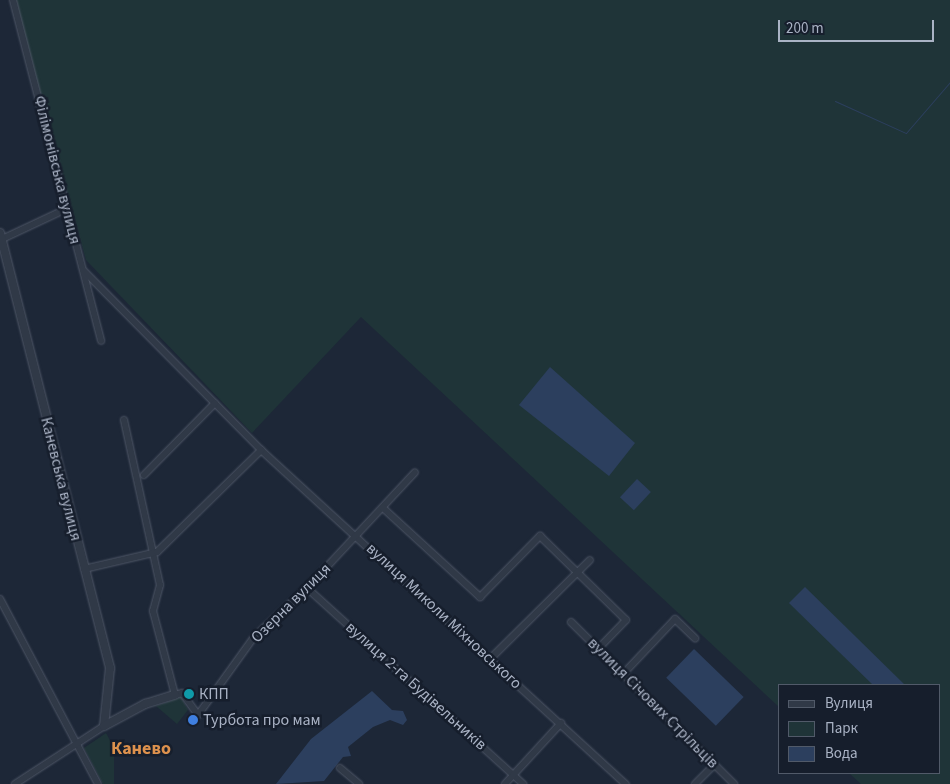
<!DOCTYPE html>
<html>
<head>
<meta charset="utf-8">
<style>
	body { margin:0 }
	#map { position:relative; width:950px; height:784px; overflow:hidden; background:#1d2737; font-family:"Source Sans 3",sans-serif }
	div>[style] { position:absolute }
	.green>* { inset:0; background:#1f3438 }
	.water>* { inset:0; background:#2c3f5e; transform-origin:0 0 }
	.stream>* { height:1px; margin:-0.5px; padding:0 0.5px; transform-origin:0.5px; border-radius:0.5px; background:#2c3f5e }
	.roads { filter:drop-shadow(0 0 1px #4e5666) drop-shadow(0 0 1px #4e5666) }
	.minor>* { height:6px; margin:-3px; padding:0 3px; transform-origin:3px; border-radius:3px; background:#303947 }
	.tertiary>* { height:8px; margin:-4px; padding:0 4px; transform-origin:4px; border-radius:4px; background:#303947 }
	.dots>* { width:14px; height:14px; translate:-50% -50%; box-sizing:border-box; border:2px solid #161e2c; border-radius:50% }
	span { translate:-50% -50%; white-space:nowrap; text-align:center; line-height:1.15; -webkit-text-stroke:5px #161e2c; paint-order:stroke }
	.street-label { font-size:16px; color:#aab3c5 }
	.poi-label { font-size:16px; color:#aab3c5 }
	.left { translate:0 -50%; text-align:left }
	.neighbourhood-label { font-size:18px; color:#dd914d; font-weight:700 }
	.legend { position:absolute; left:778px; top:684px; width:162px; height:90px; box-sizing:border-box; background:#161e2c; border:1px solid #515a69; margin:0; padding:6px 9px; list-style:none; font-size:15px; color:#aab3c5 }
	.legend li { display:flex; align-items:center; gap:10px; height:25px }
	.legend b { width:25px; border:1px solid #515a69 }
	.scale { position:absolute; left:778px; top:20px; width:156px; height:22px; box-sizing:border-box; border:2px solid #aab3c5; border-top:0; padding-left:6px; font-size:15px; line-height:18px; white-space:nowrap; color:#aab3c5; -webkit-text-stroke:4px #161e2c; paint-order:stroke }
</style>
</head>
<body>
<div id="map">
	<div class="green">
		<div style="clip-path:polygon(14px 0,950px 0,950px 784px,861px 784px,849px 773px,939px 773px,939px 685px,779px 685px,779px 707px,361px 317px,252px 433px,86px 260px)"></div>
		<div style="clip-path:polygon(181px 697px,188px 710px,177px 724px,156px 706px)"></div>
		<div style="clip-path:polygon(106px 733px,114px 748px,114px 784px,103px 784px,84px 748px)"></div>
	</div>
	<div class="water">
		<div style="clip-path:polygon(550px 367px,635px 443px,609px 476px,519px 405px)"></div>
		<div style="left:637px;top:479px;width:19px;height:25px;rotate:43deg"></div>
		<div style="clip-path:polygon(805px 587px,905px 685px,873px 685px,836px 649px,789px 603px)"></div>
		<div style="left:694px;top:649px;width:69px;height:40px;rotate:44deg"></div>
		<div style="clip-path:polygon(372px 691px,392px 710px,403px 711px,407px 720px,403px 725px,390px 720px,373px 727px,348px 747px,351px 756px,343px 757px,324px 781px,276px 784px,311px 739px)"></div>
	</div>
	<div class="stream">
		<div style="left:835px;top:101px;width:78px;rotate:24.3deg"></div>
		<div style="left:906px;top:133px;width:67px;rotate:-49.2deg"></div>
	</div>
	<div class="roads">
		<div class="minor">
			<div style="left:13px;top:0;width:352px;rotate:75.5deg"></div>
			<div style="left:0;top:240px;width:73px;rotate:-25.2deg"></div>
			<div style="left:84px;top:271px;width:252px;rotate:45.3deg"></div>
			<div style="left:261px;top:450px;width:495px;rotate:42.5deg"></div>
			<div style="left:124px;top:420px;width:169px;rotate:77.7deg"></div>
			<div style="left:160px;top:585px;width:27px;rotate:105deg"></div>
			<div style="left:153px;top:611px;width:87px;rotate:75.3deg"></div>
			<div style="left:175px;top:695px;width:7px;rotate:-16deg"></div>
			<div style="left:182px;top:693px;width:27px;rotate:54deg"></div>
			<div style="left:198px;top:715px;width:96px;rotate:-54.3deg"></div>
			<div style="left:254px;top:637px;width:72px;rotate:-42.8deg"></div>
			<div style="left:307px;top:588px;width:158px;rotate:-47deg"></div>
			<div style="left:144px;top:475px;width:101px;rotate:-45.4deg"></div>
			<div style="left:383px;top:508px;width:132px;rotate:42.5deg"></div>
			<div style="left:480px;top:597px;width:86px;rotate:-45.5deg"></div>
			<div style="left:540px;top:536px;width:120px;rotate:44.3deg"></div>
			<div style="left:626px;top:620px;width:40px;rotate:134deg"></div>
			<div style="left:84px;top:569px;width:75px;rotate:-13.1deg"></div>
			<div style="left:157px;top:552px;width:146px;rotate:-44.4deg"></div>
			<div style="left:307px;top:588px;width:292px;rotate:42.2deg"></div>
			<div style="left:0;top:599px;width:209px;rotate:62.1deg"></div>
			<div style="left:571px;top:622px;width:230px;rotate:44.8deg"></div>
			<div style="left:491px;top:658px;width:139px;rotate:-44.7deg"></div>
			<div style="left:624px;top:673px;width:74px;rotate:-46.6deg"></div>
			<div style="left:675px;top:619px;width:28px;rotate:44deg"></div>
			<div style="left:340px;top:768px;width:25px;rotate:40deg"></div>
			<div style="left:15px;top:784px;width:106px;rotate:-33.1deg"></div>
			<div style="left:505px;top:784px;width:83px;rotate:-47.4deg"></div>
			<div style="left:695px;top:784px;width:27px;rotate:-45deg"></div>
		</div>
		<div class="tertiary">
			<div style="left:0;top:233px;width:449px;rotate:75.8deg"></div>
			<div style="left:110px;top:668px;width:58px;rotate:95.9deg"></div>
			<div style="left:104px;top:726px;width:47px;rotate:-28.2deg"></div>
			<div style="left:145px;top:704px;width:31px;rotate:-17deg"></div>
		</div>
	</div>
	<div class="dots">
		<div style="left:189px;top:694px;background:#0f9aa8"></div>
		<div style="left:193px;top:720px;background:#3f7fe0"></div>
	</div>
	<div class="street-label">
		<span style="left:57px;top:170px;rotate:76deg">Філімонівська вулиця</span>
		<span style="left:61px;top:479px;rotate:76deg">Каневська вулиця</span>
		<span style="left:291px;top:603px;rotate:-45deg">Озерна вулиця</span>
		<span style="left:444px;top:616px;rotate:43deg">вулиця Миколи Міхновського</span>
		<span style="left:416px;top:686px;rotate:42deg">вулиця 2-га Будівельників</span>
		<span style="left:653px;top:703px;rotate:45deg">вулиця Січових Стрільців</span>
	</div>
	<div class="poi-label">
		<span class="left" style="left:199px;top:694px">КПП</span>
		<span class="left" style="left:203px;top:720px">Турбота про мам</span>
	</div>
	<div class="neighbourhood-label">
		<span style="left:141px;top:749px">Канево</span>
	</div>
	<ul class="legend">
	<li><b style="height:6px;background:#303947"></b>Вулиця</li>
	<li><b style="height:14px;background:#1f3438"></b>Парк</li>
	<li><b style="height:14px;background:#2c3f5e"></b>Вода</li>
	</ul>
	<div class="scale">200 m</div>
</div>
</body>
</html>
